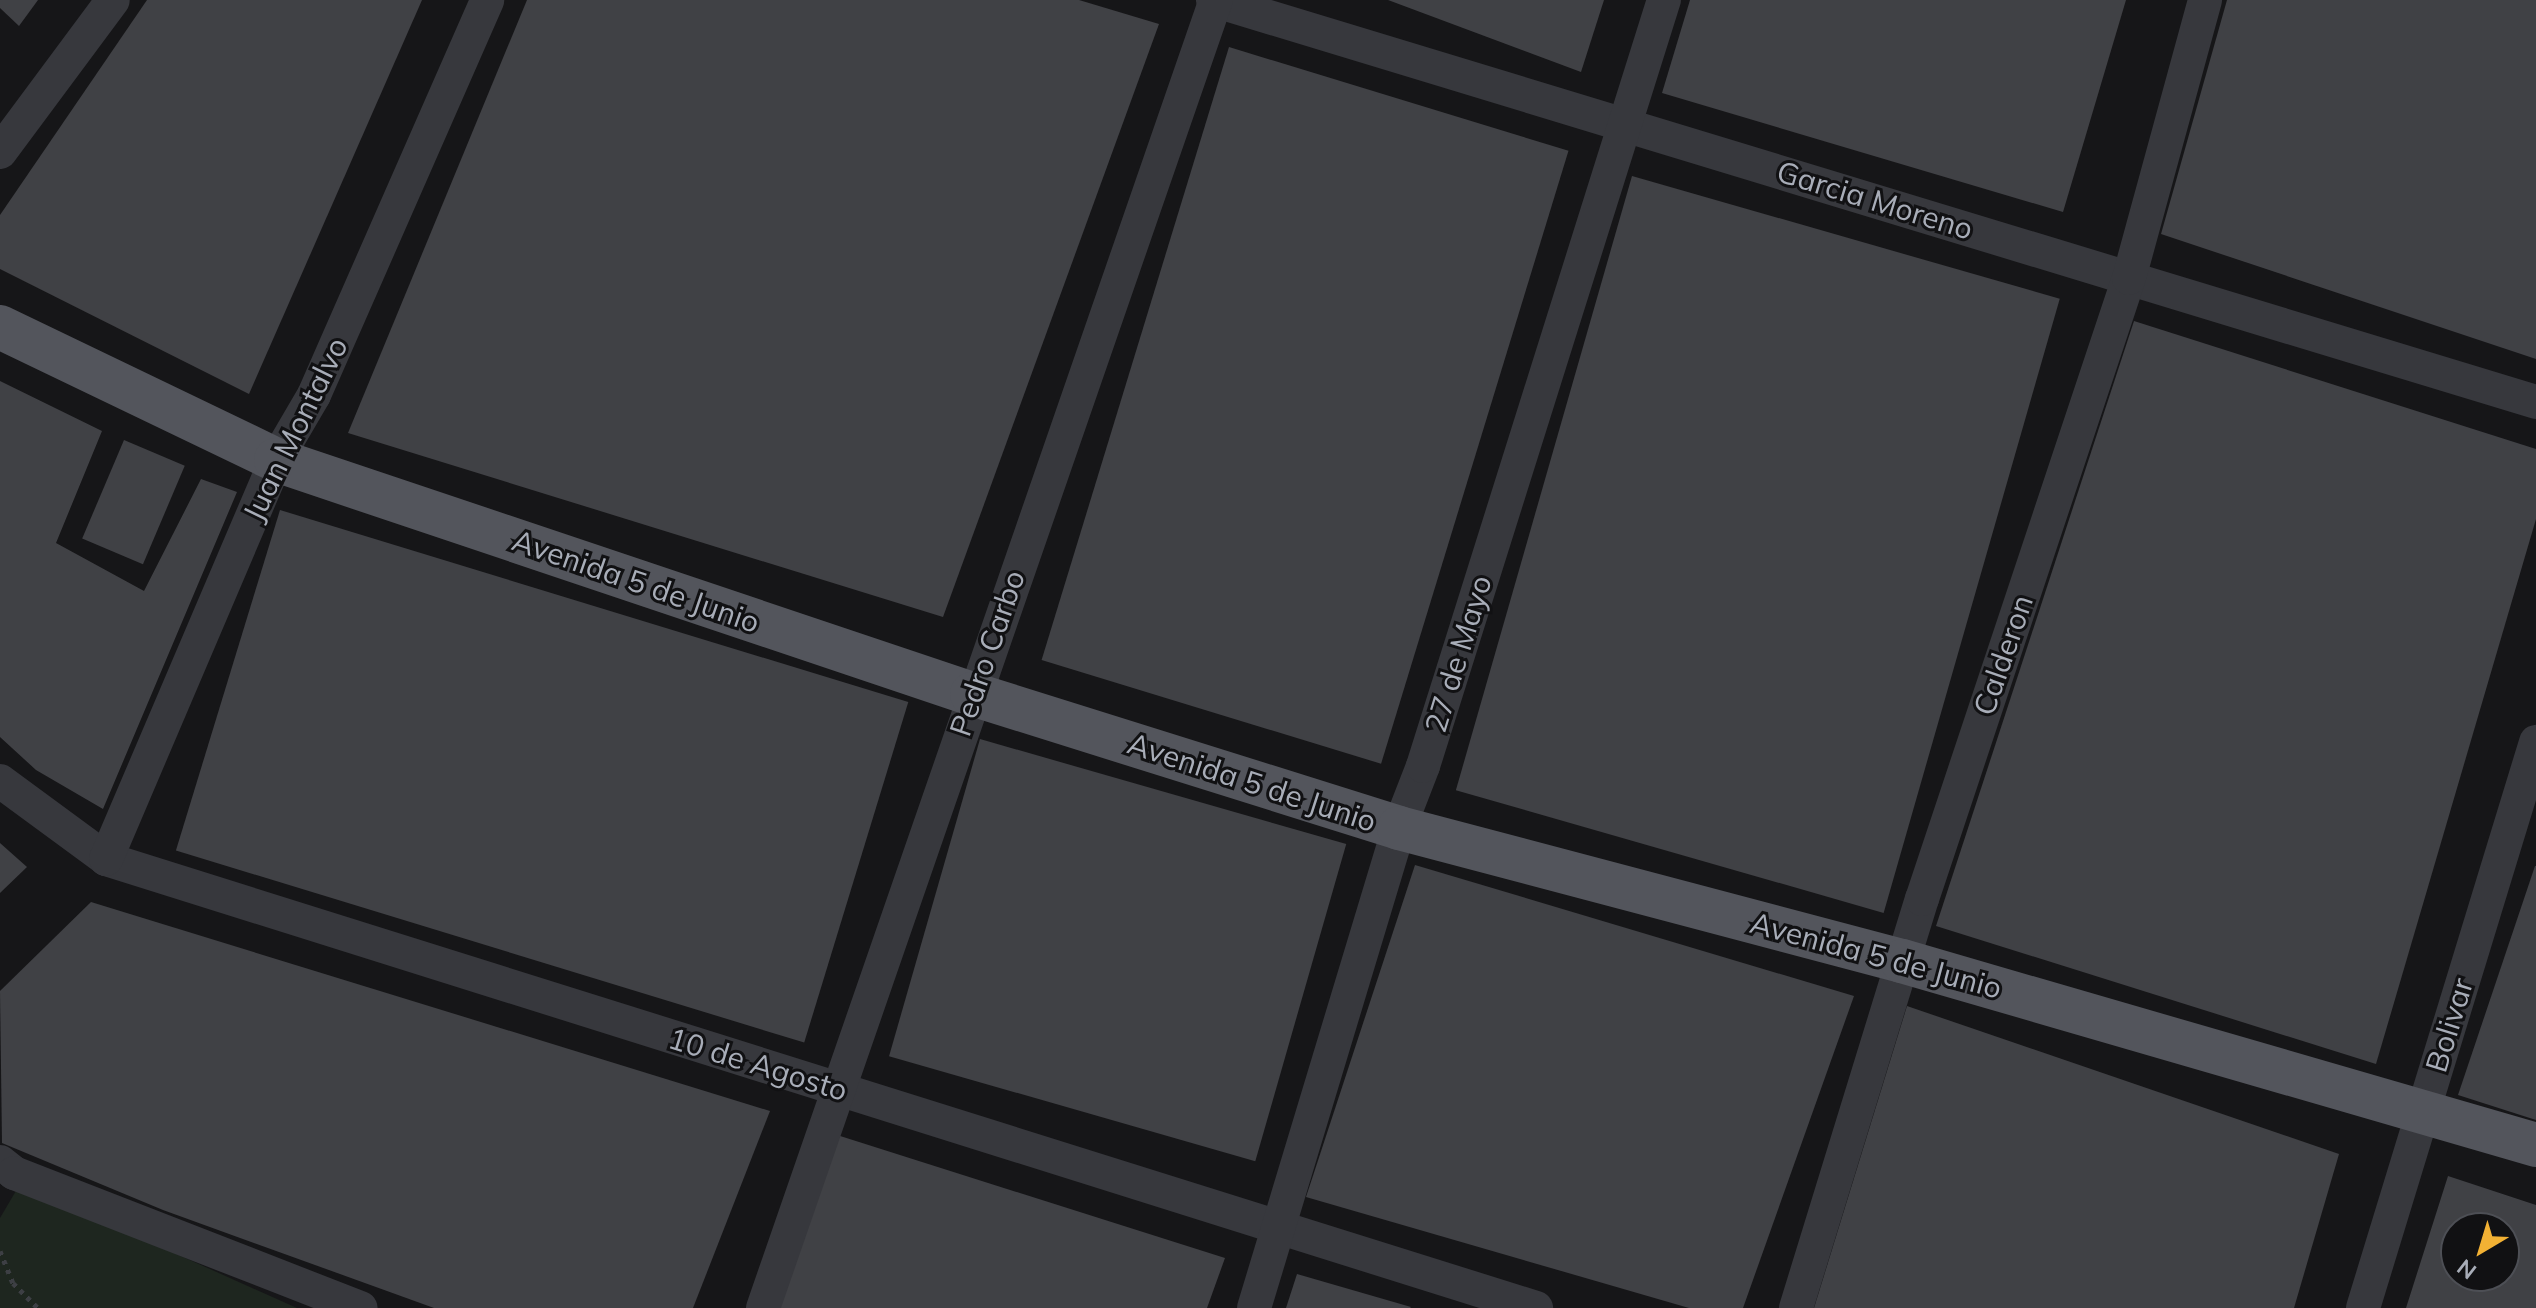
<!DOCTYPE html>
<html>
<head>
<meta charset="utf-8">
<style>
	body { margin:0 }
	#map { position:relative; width:2536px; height:1308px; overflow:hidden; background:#161618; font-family:Mulish,sans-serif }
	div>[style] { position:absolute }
	.green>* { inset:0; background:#1e261f }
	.building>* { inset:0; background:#404145; transform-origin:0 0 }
	.path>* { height:5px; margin-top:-2.5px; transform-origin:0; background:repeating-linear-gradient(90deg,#3d3f44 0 4px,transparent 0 10px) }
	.minor>* { height:34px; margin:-17px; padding:0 17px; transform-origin:17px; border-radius:17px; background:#37383d }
	.primary>* { height:44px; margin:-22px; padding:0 22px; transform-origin:22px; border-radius:22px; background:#53555c }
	span { translate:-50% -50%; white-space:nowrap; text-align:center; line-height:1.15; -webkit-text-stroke:6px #111113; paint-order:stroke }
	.street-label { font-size:30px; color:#a8adb8 }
	.north { position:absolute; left:2440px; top:1212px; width:80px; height:80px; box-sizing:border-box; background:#111113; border:2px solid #4d4f55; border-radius:50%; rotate:218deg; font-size:22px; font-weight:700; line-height:32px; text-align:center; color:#a8adb8 }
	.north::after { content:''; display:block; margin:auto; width:28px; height:36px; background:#f2b134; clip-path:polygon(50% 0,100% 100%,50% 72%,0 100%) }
</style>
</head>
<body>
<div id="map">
	<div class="green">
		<div style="clip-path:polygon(20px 1184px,297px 1308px,0 1308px,0 1218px)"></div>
	</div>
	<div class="building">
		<div style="clip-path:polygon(0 0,38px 0,19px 26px,0 8px)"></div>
		<div style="clip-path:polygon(147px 0,422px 0,249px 394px,0 269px,0 215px)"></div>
		<div style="clip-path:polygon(527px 0,1079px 0,1159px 24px,943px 617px,348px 433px)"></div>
		<div style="clip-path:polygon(1388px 0,1604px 0,1581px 72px)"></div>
		<div style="clip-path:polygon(1690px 0,2126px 0,2063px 212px,1662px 93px)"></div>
		<div style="clip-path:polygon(2227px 0,2536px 0,2536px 359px,2161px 234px)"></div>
		<div style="left:1229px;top:47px;width:355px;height:641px;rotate:17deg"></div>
		<div style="left:1632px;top:176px;width:445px;height:639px;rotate:16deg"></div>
		<div style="clip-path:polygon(2134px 321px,2536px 449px,2536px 519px,2376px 1064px,1936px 926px)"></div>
		<div style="clip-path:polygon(0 381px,102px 431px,56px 543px,144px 591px,201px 479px,237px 492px,103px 809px,36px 770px,0 737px)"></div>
		<div style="left:124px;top:440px;width:66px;height:107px;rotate:23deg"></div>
		<div style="left:280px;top:510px;width:657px;height:356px;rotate:17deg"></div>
		<div style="left:980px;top:739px;width:381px;height:330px;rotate:16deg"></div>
		<div style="clip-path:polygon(0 843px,27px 867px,0 893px)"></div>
		<div style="clip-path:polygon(1415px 865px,1854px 996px,1743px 1308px,1689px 1308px,1306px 1197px)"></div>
		<div style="clip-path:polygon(2535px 866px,2536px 866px,2536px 1120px,2458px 1095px)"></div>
		<div style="clip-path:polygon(91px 902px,770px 1111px,693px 1308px,434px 1308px,163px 1210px,2px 1143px,0 991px)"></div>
		<div style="clip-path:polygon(1907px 1006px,2339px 1154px,2294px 1308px,1814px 1308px)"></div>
		<div style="clip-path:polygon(837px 1135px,1225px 1258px,1207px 1308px,779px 1308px)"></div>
		<div style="clip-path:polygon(evenodd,2448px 1176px,2536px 1205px,2536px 1308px,2406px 1308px,2448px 1176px,2456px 1228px,2504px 1228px,2504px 1276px,2456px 1276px,2456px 1228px)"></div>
		<div style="clip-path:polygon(1297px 1274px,1411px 1307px,1410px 1308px,1286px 1308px)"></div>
	</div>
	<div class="path">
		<div style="left:0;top:1251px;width:35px;rotate:68deg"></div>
		<div style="left:13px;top:1283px;width:35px;rotate:45deg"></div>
	</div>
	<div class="minor">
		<div style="left:1213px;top:0;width:1383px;rotate:16.9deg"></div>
		<div style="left:0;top:152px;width:189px;rotate:-53.4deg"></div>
		<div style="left:0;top:781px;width:132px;rotate:36.3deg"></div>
		<div style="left:106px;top:859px;width:1499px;rotate:17.43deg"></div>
		<div style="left:106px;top:859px;width:434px;rotate:-66.9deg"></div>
		<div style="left:276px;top:460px;width:75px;rotate:-59.7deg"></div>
		<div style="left:314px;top:395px;width:431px;rotate:-66.3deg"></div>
		<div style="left:0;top:1162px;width:18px;rotate:38deg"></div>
		<div style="left:14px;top:1173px;width:372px;rotate:21.3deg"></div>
		<div style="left:763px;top:1308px;width:1384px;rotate:-70.9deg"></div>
		<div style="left:1254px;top:1308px;width:501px;rotate:-73.19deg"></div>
		<div style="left:1399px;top:828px;width:66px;rotate:-68.8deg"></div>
		<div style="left:1423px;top:766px;width:803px;rotate:-72.54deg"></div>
		<div style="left:1796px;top:1308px;width:428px;rotate:-72.9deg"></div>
		<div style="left:1922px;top:899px;width:655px;rotate:-71.57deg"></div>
		<div style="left:2129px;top:278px;width:288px;rotate:-74.7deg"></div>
		<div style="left:2363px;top:1308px;width:592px;rotate:-73deg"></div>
	</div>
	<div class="primary">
		<div style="left:0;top:327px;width:306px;rotate:25.7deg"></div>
		<div style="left:276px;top:460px;width:734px;rotate:18.58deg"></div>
		<div style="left:972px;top:694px;width:448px;rotate:17.4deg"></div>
		<div style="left:1399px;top:828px;width:520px;rotate:14.81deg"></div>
		<div style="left:1902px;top:961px;width:660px;rotate:16.18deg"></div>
	</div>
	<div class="street-label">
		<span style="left:1875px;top:200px;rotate:17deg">Garcia Moreno</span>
		<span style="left:295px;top:429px;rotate:-64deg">Juan Montalvo</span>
		<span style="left:636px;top:581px;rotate:19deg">Avenida 5 de Junio</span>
		<span style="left:987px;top:653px;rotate:-71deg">Pedro Carbo</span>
		<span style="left:1458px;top:654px;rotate:-73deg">27 de Mayo</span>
		<span style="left:2003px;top:655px;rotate:-71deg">Calderon</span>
		<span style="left:1252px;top:782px;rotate:18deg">Avenida 5 de Junio</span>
		<span style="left:1876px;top:955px;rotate:15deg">Avenida 5 de Junio</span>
		<span style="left:2449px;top:1025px;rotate:-73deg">Bolivar</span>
		<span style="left:758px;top:1064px;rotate:17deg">10 de Agosto</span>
	</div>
	<div class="north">N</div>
</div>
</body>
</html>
